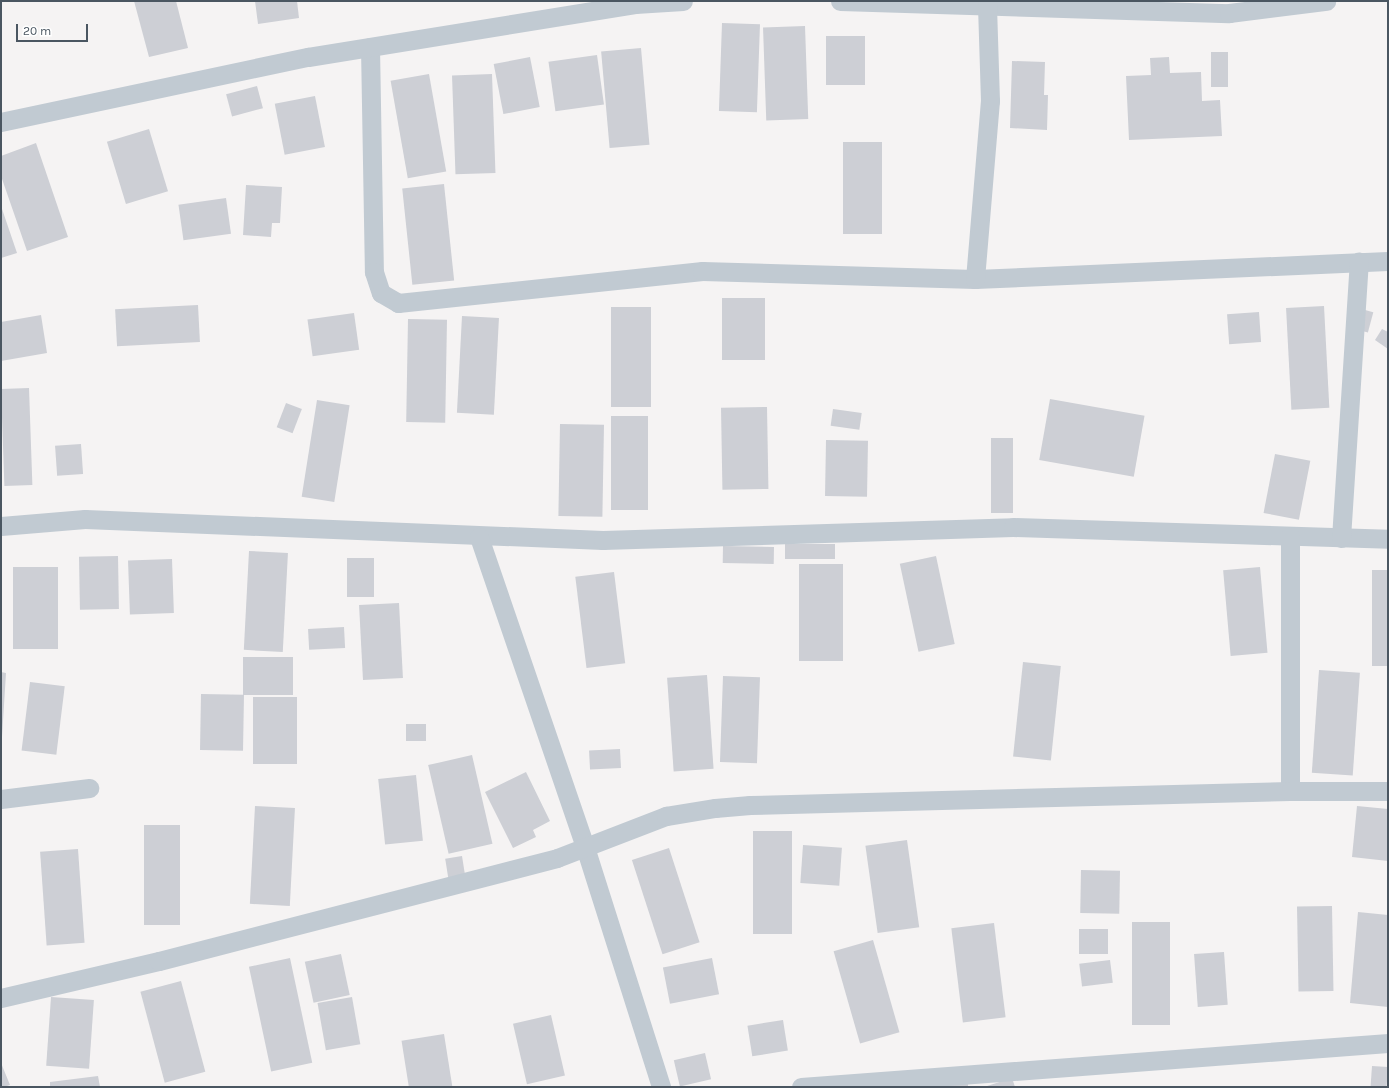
<!DOCTYPE html>
<html>
<head>
<meta charset="utf-8">
<style>
	body { margin:0 }
	#map { position:relative; width:1389px; height:1088px; overflow:hidden; background:#f5f3f3; font-family:Karla,sans-serif }
	div>[style] { position:absolute }
	.building>* { inset:0; background:#cdcfd5; transform-origin:0 0 }
	.street>* { height:19px; margin:-9.5px; padding:0 9.5px; transform-origin:9.5px; border-radius:9.5px; background:#c1cad2 }
	span { translate:-50% -50%; white-space:nowrap; text-align:center; line-height:1.15; -webkit-text-stroke:3px #fff; paint-order:stroke }
	.frame { position:absolute; inset:0; border:2px solid #4a5661; pointer-events:none }
	.scale { position:absolute; left:16px; top:24px; width:72px; height:18px; box-sizing:border-box; border:2px solid #4a5661; border-top:0; padding-left:5px; font-size:12px; line-height:14px; white-space:nowrap; color:#4a5661; -webkit-text-stroke:3px #fff; paint-order:stroke }
</style>
</head>
<body>
<div id="map">
	<div class="building">
		<div style="clip-path:polygon(134px 1px,176px 1px,188px 48px,149px 57px)"></div>
		<div style="clip-path:polygon(255px 1px,297px 1px,299px 18px,258px 24px)"></div>
		<div style="left:722px;top:23px;width:38px;height:88px;rotate:2deg"></div>
		<div style="left:805px;top:26px;width:93px;height:42px;rotate:88deg"></div>
		<div style="left:826px;top:36px;width:39px;height:49px"></div>
		<div style="left:641px;top:48px;width:97px;height:40px;rotate:85deg"></div>
		<div style="left:1211px;top:52px;width:17px;height:35px"></div>
		<div style="left:597px;top:55px;width:50px;height:49px;rotate:82deg"></div>
		<div style="left:530px;top:57px;width:51px;height:37px;rotate:79deg"></div>
		<div style="clip-path:polygon(1169px 57px,1170px 73px,1201px 72px,1202px 101px,1220px 100px,1222px 136px,1129px 140px,1126px 76px,1151px 75px,1150px 58px)"></div>
		<div style="clip-path:polygon(1012px 61px,1045px 62px,1044px 95px,1048px 95px,1047px 130px,1010px 128px)"></div>
		<div style="left:429px;top:74px;width:99px;height:39px;rotate:80deg"></div>
		<div style="left:492px;top:74px;width:99px;height:40px;rotate:88deg"></div>
		<div style="left:257px;top:86px;width:23px;height:32px;rotate:75deg"></div>
		<div style="left:315px;top:96px;width:52px;height:41px;rotate:79deg"></div>
		<div style="left:149px;top:129px;width:65px;height:44px;rotate:73deg"></div>
		<div style="left:843px;top:142px;width:39px;height:92px"></div>
		<div style="clip-path:polygon(36px 143px,68px 237px,27px 251px,1px 176px,1px 156px)"></div>
		<div style="left:444px;top:184px;width:97px;height:42px;rotate:84deg"></div>
		<div style="clip-path:polygon(246px 185px,282px 187px,280px 223px,272px 223px,271px 237px,243px 235px)"></div>
		<div style="left:226px;top:198px;width:36px;height:48px;rotate:82deg"></div>
		<div style="clip-path:polygon(1px 206px,17px 253px,1px 258px)"></div>
		<div style="left:722px;top:298px;width:43px;height:62px"></div>
		<div style="left:198px;top:305px;width:37px;height:83px;rotate:87deg"></div>
		<div style="left:1324px;top:306px;width:102px;height:38px;rotate:87deg"></div>
		<div style="left:651px;top:307px;width:100px;height:40px;rotate:90deg"></div>
		<div style="left:1354px;top:307px;width:20px;height:21px;rotate:15deg"></div>
		<div style="left:1259px;top:312px;width:30px;height:32px;rotate:86deg"></div>
		<div style="left:354px;top:313px;width:37px;height:47px;rotate:82deg"></div>
		<div style="clip-path:polygon(41px 315px,47px 353px,1px 361px,1px 322px)"></div>
		<div style="left:462px;top:316px;width:37px;height:97px;rotate:3deg"></div>
		<div style="left:408px;top:319px;width:39px;height:103px;rotate:1deg"></div>
		<div style="clip-path:polygon(1382px 329px,1388px 332px,1388px 349px,1375px 340px)"></div>
		<div style="left:29px;top:388px;width:97px;height:28px;rotate:88deg"></div>
		<div style="left:1050px;top:399px;width:96px;height:62px;rotate:10deg"></div>
		<div style="left:317px;top:400px;width:33px;height:98px;rotate:9deg"></div>
		<div style="left:286px;top:403px;width:17px;height:26px;rotate:21deg"></div>
		<div style="left:767px;top:407px;width:82px;height:46px;rotate:89deg"></div>
		<div style="left:833px;top:409px;width:29px;height:17px;rotate:8deg"></div>
		<div style="left:611px;top:416px;width:37px;height:94px"></div>
		<div style="left:560px;top:424px;width:44px;height:92px;rotate:1deg"></div>
		<div style="left:991px;top:438px;width:22px;height:75px"></div>
		<div style="left:826px;top:440px;width:42px;height:56px;rotate:1deg"></div>
		<div style="left:81px;top:444px;width:30px;height:26px;rotate:86deg"></div>
		<div style="left:1275px;top:454px;width:36px;height:60px;rotate:11deg"></div>
		<div style="left:835px;top:544px;width:15px;height:50px;rotate:90deg"></div>
		<div style="left:723px;top:546px;width:51px;height:17px;rotate:1deg"></div>
		<div style="left:249px;top:551px;width:39px;height:99px;rotate:3deg"></div>
		<div style="left:118px;top:556px;width:53px;height:39px;rotate:89deg"></div>
		<div style="left:936px;top:556px;width:90px;height:37px;rotate:78deg"></div>
		<div style="left:347px;top:558px;width:27px;height:39px"></div>
		<div style="left:172px;top:559px;width:54px;height:44px;rotate:88deg"></div>
		<div style="left:799px;top:564px;width:44px;height:97px"></div>
		<div style="left:13px;top:567px;width:45px;height:82px"></div>
		<div style="left:1260px;top:567px;width:86px;height:37px;rotate:85deg"></div>
		<div style="left:1372px;top:570px;width:16px;height:96px"></div>
		<div style="left:614px;top:572px;width:92px;height:39px;rotate:83deg"></div>
		<div style="left:399px;top:603px;width:75px;height:40px;rotate:87deg"></div>
		<div style="left:344px;top:627px;width:21px;height:36px;rotate:87deg"></div>
		<div style="left:243px;top:657px;width:50px;height:38px"></div>
		<div style="left:1023px;top:662px;width:38px;height:95px;rotate:6deg"></div>
		<div style="left:1319px;top:670px;width:41px;height:103px;rotate:4deg"></div>
		<div style="clip-path:polygon(1px 672px,6px 673px,2px 737px,1px 737px)"></div>
		<div style="left:707px;top:675px;width:94px;height:40px;rotate:86deg"></div>
		<div style="left:723px;top:676px;width:37px;height:86px;rotate:2deg"></div>
		<div style="left:30px;top:682px;width:35px;height:69px;rotate:7deg"></div>
		<div style="left:201px;top:694px;width:43px;height:56px;rotate:1deg"></div>
		<div style="left:253px;top:697px;width:44px;height:67px"></div>
		<div style="left:406px;top:724px;width:20px;height:17px"></div>
		<div style="left:620px;top:749px;width:19px;height:31px;rotate:87deg"></div>
		<div style="left:472px;top:755px;width:91px;height:45px;rotate:77deg"></div>
		<div style="clip-path:polygon(526px 772px,550px 821px,533px 830px,536px 837px,513px 848px,485px 792px)"></div>
		<div style="left:416px;top:775px;width:66px;height:38px;rotate:84deg"></div>
		<div style="left:255px;top:806px;width:40px;height:98px;rotate:3deg"></div>
		<div style="clip-path:polygon(1357px 806px,1388px 809px,1388px 861px,1352px 857px)"></div>
		<div style="left:144px;top:825px;width:36px;height:100px"></div>
		<div style="left:753px;top:831px;width:39px;height:103px"></div>
		<div style="left:907px;top:840px;width:88px;height:42px;rotate:82deg"></div>
		<div style="left:803px;top:845px;width:39px;height:38px;rotate:4deg"></div>
		<div style="left:669px;top:848px;width:99px;height:39px;rotate:72deg"></div>
		<div style="left:78px;top:849px;width:94px;height:38px;rotate:86deg"></div>
		<div style="left:462px;top:856px;width:19px;height:17px;rotate:81deg"></div>
		<div style="left:1081px;top:870px;width:39px;height:43px;rotate:1deg"></div>
		<div style="left:1332px;top:906px;width:85px;height:35px;rotate:89deg"></div>
		<div style="clip-path:polygon(1358px 912px,1388px 915px,1388px 1007px,1350px 1003px)"></div>
		<div style="left:1132px;top:922px;width:38px;height:103px"></div>
		<div style="left:994px;top:923px;width:95px;height:43px;rotate:83deg"></div>
		<div style="left:1079px;top:929px;width:29px;height:25px"></div>
		<div style="left:873px;top:940px;width:96px;height:41px;rotate:74deg"></div>
		<div style="left:1224px;top:952px;width:53px;height:30px;rotate:86deg"></div>
		<div style="left:341px;top:954px;width:42px;height:37px;rotate:78deg"></div>
		<div style="left:290px;top:958px;width:107px;height:42px;rotate:78deg"></div>
		<div style="left:712px;top:958px;width:37px;height:50px;rotate:79deg"></div>
		<div style="left:1110px;top:960px;width:23px;height:31px;rotate:83deg"></div>
		<div style="left:181px;top:981px;width:94px;height:42px;rotate:75deg"></div>
		<div style="left:51px;top:997px;width:43px;height:69px;rotate:4deg"></div>
		<div style="left:352px;top:997px;width:48px;height:35px;rotate:80deg"></div>
		<div style="left:551px;top:1015px;width:62px;height:39px;rotate:77deg"></div>
		<div style="left:783px;top:1020px;width:31px;height:36px;rotate:81deg"></div>
		<div style="left:444px;top:1034px;width:54px;height:43px;rotate:81deg"></div>
		<div style="left:705px;top:1053px;width:27px;height:32px;rotate:77deg"></div>
		<div style="clip-path:polygon(1px 1063px,10px 1085px,4px 1087px,1px 1087px)"></div>
		<div style="left:1372px;top:1066px;width:16px;height:21px;rotate:4deg"></div>
		<div style="clip-path:polygon(98px 1076px,100px 1087px,50px 1087px,50px 1082px)"></div>
		<div style="clip-path:polygon(1012px 1078px,1015px 1087px,984px 1087px)"></div>
		<div style="clip-path:polygon(968px 1081px,968px 1087px,931px 1087px,931px 1086px)"></div>
	</div>
	<div class="street">
		<div style="left:840px;top:1px;width:389px;rotate:1.8deg"></div>
		<div style="left:1229px;top:13px;width:98px;rotate:-7.1deg"></div>
		<div style="left:370px;top:47px;width:225px;rotate:89deg"></div>
		<div style="left:374px;top:272px;width:22px;rotate:72deg"></div>
		<div style="left:381px;top:293px;width:20px;rotate:30deg"></div>
		<div style="left:398px;top:303px;width:306px;rotate:-6deg"></div>
		<div style="left:702px;top:271px;width:273px;rotate:1.7deg"></div>
		<div style="left:975px;top:279px;width:413px;rotate:-2.5deg"></div>
		<div style="left:1px;top:122px;width:314px;rotate:-12deg"></div>
		<div style="left:308px;top:57px;width:331px;rotate:-9.2deg"></div>
		<div style="left:635px;top:4px;width:48px;rotate:-3.6deg"></div>
		<div style="left:975px;top:279px;width:179px;rotate:-85.2deg"></div>
		<div style="left:990px;top:101px;width:96px;rotate:-91.8deg"></div>
		<div style="left:1px;top:526px;width:84px;rotate:-4.8deg"></div>
		<div style="left:85px;top:519px;width:518px;rotate:2.32deg"></div>
		<div style="left:603px;top:540px;width:410px;rotate:-1.8deg"></div>
		<div style="left:1013px;top:527px;width:375px;rotate:1.8deg"></div>
		<div style="left:1290px;top:536px;width:255px;rotate:90deg"></div>
		<div style="left:479px;top:537px;width:328px;rotate:71.1deg"></div>
		<div style="left:585px;top:847px;width:252px;rotate:72.4deg"></div>
		<div style="left:1341px;top:538px;width:277px;rotate:-86.3deg"></div>
		<div style="left:1px;top:799px;width:89px;rotate:-7.1deg"></div>
		<div style="left:1px;top:998px;width:162px;rotate:-13.2deg"></div>
		<div style="left:159px;top:961px;width:411px;rotate:-14.5deg"></div>
		<div style="left:557px;top:858px;width:117px;rotate:-21.1deg"></div>
		<div style="left:666px;top:816px;width:50px;rotate:-9.3deg"></div>
		<div style="left:715px;top:808px;width:35px;rotate:-5deg"></div>
		<div style="left:750px;top:805px;width:540px;rotate:-1.49deg"></div>
		<div style="left:1290px;top:791px;width:98px"></div>
		<div style="left:801px;top:1087px;width:589px;rotate:-4.29deg"></div>
	</div>
	<div class="frame"></div>
	<div class="scale">20 m</div>
</div>
</body>
</html>
